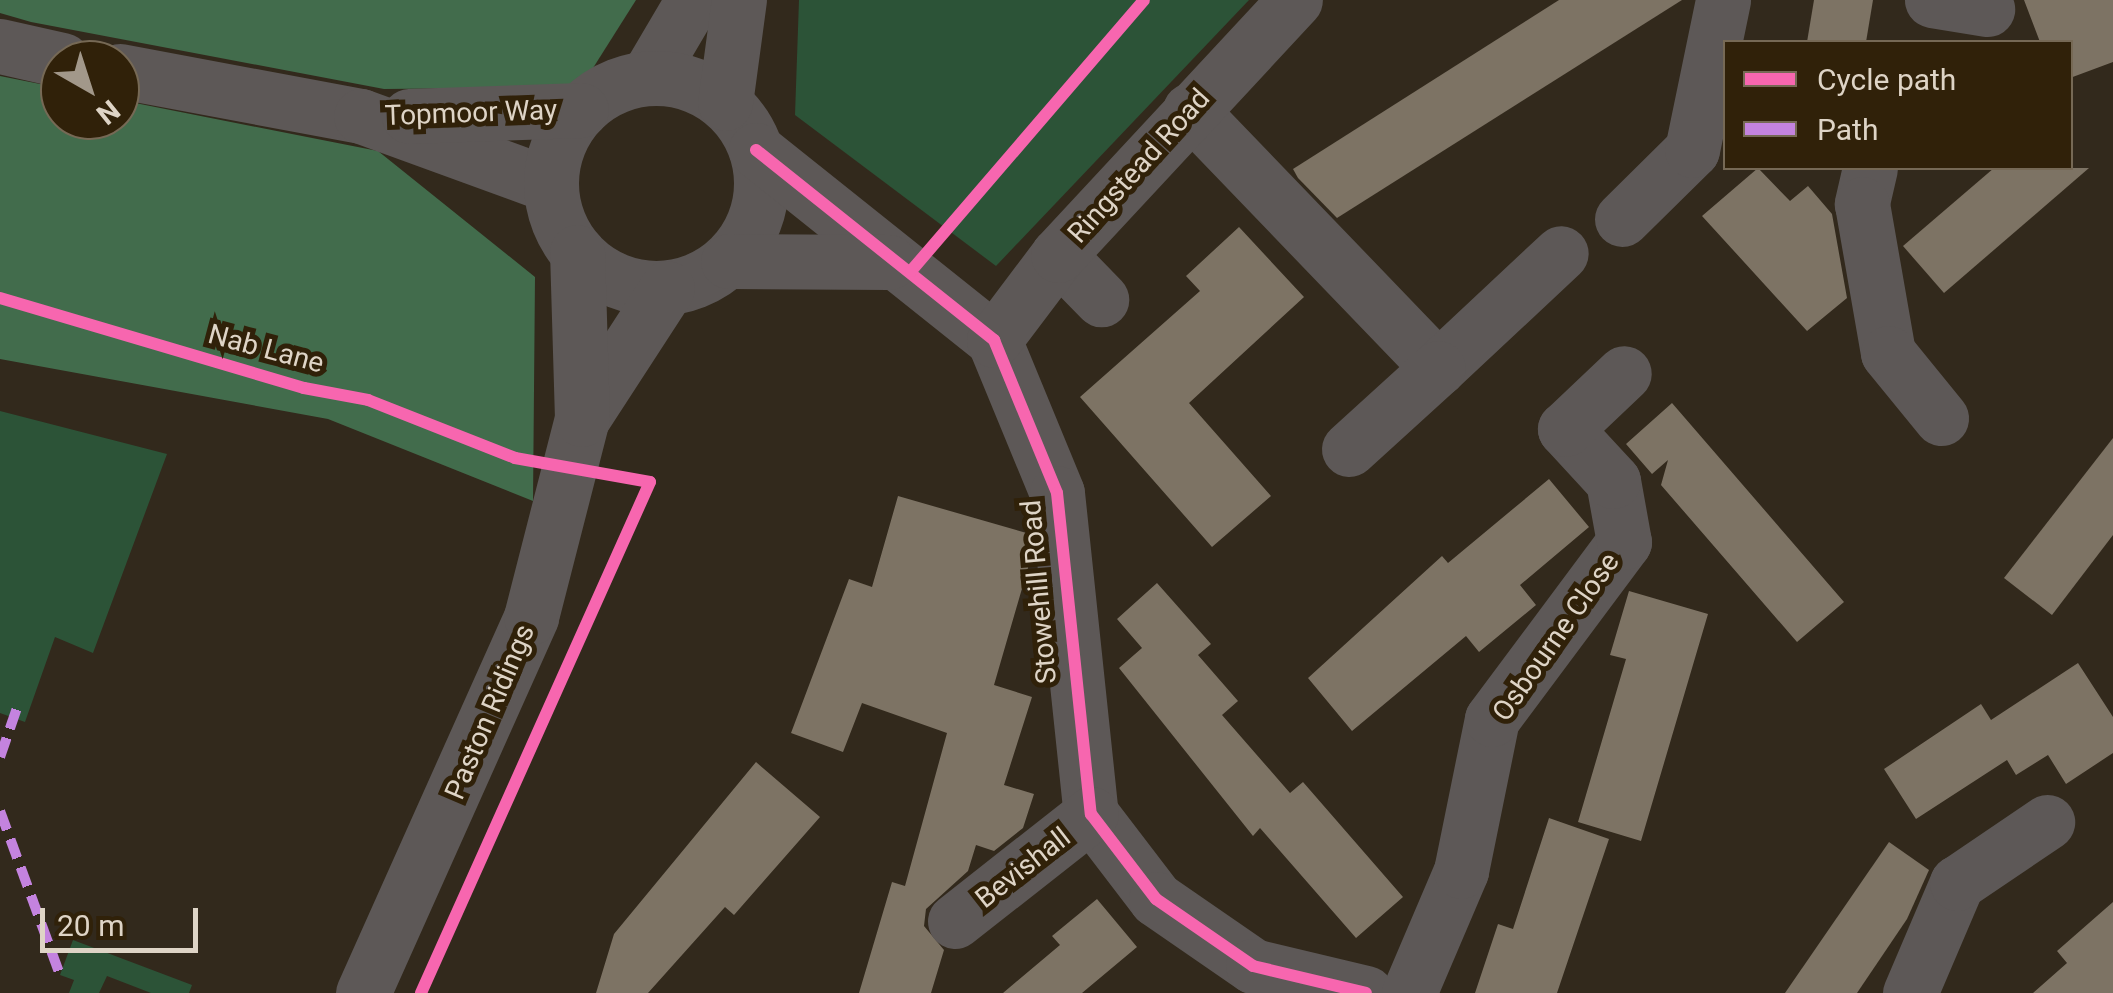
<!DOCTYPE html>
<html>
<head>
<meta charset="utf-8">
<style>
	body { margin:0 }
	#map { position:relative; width:2113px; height:993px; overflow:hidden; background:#32291c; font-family:Roboto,sans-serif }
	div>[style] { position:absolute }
	.green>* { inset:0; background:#2c5337 }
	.forest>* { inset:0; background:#426c4c }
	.building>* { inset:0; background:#7d7364 }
	.minor>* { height:55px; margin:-27.5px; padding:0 27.5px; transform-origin:27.5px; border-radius:27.5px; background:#5d5857 }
	.minor>.ring { margin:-27.5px; padding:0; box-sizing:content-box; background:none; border:55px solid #5d5857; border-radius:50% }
	.quiet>* { height:10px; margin-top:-5px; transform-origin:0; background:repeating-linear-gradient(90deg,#c483df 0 20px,transparent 0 30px) }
	.cycleway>* { height:12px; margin:-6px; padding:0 6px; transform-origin:6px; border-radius:6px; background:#f766af }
	span { translate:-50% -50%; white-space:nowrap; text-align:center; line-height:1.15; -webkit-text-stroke:10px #302109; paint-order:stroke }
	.street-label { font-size:28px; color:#ded4c6 }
	.legend { position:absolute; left:1723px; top:40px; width:350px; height:130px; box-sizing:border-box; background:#302109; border:2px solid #766955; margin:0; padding:12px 18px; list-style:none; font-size:30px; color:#ded4c6 }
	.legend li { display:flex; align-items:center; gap:20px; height:50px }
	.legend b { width:50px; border:2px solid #766955 }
	.north { position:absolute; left:40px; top:40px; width:100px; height:100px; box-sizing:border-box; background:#302109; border:2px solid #766955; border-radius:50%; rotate:141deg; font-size:28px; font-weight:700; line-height:40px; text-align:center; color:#ded4c6 }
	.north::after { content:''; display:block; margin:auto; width:35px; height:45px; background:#a2988a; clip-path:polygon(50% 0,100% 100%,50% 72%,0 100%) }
	.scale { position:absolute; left:40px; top:908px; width:158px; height:45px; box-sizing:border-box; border:5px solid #ded4c6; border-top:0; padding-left:12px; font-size:30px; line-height:35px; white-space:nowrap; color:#ded4c6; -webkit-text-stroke:8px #302109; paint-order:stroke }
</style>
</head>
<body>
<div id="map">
	<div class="green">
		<div style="clip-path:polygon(799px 0,1249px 0,996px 266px,795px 115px)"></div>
		<div style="clip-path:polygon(0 411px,167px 454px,93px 653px,55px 637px,25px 722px,0 713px)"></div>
		<div style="clip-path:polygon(73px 940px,192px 985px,189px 993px,151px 993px,107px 976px,99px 993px,69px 993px,74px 980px,60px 975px)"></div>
	</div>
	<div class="forest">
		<div style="clip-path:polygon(0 0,636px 0,581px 87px,384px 89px,31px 22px,0 13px)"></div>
		<div style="clip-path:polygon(0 76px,60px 88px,60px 120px,120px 120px,120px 100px,378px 151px,535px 277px,533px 501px,328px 419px,0 359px)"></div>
	</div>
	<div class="building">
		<div style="clip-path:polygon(1559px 0,1682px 0,1337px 218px,1298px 178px,1293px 169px)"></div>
		<div style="clip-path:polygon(1814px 0,1873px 0,1866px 42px,1807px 42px)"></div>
		<div style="clip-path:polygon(2024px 0,2113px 0,2113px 62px,2070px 78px,2070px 42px,2040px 42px)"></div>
		<div style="clip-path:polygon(1758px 168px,1790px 201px,1808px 186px,1832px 214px,1847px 298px,1807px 331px,1702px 216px)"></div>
		<div style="clip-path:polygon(1994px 168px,2089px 168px,1944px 293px,1903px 246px)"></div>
		<div style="clip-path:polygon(1239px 227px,1304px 297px,1189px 403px,1271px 496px,1212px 547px,1080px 397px,1200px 291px,1186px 276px)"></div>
		<div style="clip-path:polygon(1672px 403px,1844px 602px,1797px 642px,1661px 485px,1668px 460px,1652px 474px,1626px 444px)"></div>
		<div style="clip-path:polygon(2113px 438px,2113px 535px,2052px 615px,2004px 578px)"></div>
		<div style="clip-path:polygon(1549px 479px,1589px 527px,1520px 585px,1536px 605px,1479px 652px,1466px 636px,1352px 731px,1308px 678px,1442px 556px,1448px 563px)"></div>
		<div style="clip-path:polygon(898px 496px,1030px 534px,1032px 554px,994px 685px,1032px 697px,1004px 785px,1034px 794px,1023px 828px,994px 851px,976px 845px,968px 871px,926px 909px,924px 926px,944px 950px,931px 993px,859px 993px,892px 882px,905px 886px,947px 733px,862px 703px,843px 752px,791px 733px,849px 579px,872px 587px)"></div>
		<div style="clip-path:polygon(1157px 583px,1211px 644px,1198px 655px,1238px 701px,1222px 715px,1290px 793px,1303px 782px,1403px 897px,1356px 938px,1260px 828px,1253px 836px,1119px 668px,1142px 648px,1117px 619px)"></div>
		<div style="clip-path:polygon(1629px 591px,1708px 614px,1641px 841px,1578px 822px,1626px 659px,1610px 655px)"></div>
		<div style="clip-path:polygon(2078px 663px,2113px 717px,2113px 753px,2066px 784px,2048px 755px,2016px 775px,2007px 760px,1916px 819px,1884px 769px,1981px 704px,1991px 720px)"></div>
		<div style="clip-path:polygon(756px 762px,820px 817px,734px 915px,725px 907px,648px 993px,596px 993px,614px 934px)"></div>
		<div style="clip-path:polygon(1549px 818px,1609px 839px,1557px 993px,1475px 993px,1498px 924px,1513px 929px)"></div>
		<div style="clip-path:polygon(1889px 842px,1929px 870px,1907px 919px,1857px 993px,1785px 993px)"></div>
		<div style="clip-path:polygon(1097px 899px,1137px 947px,1082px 993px,1003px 993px,1060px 945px,1052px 936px)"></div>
		<div style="clip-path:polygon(2113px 902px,2113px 993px,2033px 993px,2067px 963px,2057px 951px)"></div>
	</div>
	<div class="minor">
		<div style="left:1932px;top:0;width:56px;rotate:9.3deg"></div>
		<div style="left:0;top:46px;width:64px;rotate:12.7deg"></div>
		<div style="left:120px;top:71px;width:245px;rotate:10.6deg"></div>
		<div style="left:361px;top:116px;width:202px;rotate:20deg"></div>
		<div style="left:647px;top:78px;width:91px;rotate:-59.5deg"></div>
		<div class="ring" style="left:551px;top:78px;width:155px;height:155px"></div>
		<div style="left:725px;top:103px;width:104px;rotate:-82.3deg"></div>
		<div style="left:1190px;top:110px;width:358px;rotate:46.1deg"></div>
		<div style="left:1438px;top:368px;width:168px;rotate:-43.1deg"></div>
		<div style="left:409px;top:116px;width:172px;rotate:-2deg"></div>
		<div style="left:756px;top:150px;width:305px;rotate:38.6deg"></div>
		<div style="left:994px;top:340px;width:165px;rotate:67.6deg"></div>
		<div style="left:1057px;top:493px;width:323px;rotate:84deg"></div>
		<div style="left:1091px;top:814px;width:107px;rotate:52.6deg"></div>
		<div style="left:1156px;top:899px;width:118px;rotate:34.6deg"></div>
		<div style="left:1253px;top:966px;width:116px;rotate:13.4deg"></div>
		<div style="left:1870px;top:168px;width:37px;rotate:103deg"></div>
		<div style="left:1862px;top:204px;width:151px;rotate:80.1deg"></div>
		<div style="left:1888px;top:353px;width:84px;rotate:50.8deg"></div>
		<div style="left:1622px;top:219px;width:98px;rotate:-44.6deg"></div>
		<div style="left:1692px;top:150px;width:153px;rotate:-78.3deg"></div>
		<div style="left:1058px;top:255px;width:62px;rotate:45.7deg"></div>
		<div style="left:728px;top:261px;width:161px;rotate:0.4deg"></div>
		<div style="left:994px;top:340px;width:106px;rotate:-53deg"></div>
		<div style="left:1058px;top:255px;width:348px;rotate:-47.1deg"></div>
		<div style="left:582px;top:419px;width:156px;rotate:-57deg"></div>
		<div style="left:1349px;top:449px;width:120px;rotate:-42.3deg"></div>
		<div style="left:955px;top:921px;width:173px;rotate:-38.2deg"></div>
		<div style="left:363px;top:993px;width:412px;rotate:-65.9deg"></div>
		<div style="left:531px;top:617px;width:204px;rotate:-75.6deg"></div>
		<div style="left:582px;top:419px;width:167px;rotate:-91.7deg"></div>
		<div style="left:1409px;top:993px;width:133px;rotate:-66.9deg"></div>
		<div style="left:1461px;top:871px;width:155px;rotate:-78.5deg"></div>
		<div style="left:1492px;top:719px;width:221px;rotate:-53.3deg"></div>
		<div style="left:1624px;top:542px;width:62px;rotate:-100.2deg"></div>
		<div style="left:1613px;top:481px;width:71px;rotate:-132.7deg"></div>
		<div style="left:1565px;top:429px;width:81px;rotate:-43.5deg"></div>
		<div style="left:1910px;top:993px;width:120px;rotate:-66.9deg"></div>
		<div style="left:1957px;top:883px;width:109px;rotate:-34.1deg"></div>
	</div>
	<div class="quiet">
		<div style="left:0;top:757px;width:52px;rotate:-70.9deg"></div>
		<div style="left:0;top:811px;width:175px;rotate:69.9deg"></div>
	</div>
	<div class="cycleway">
		<div style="left:756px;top:150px;width:305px;rotate:38.6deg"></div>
		<div style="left:994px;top:340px;width:165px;rotate:67.6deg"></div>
		<div style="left:1057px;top:493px;width:323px;rotate:84deg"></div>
		<div style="left:1091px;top:814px;width:107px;rotate:52.6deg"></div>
		<div style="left:1156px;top:899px;width:118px;rotate:34.6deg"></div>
		<div style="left:1253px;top:966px;width:116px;rotate:13.4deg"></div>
		<div style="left:911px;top:271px;width:357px;rotate:-49.3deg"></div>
		<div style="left:0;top:298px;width:317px;rotate:16.5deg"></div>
		<div style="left:304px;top:388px;width:65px;rotate:10.6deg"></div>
		<div style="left:368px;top:400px;width:158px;rotate:21.5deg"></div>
		<div style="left:515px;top:458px;width:137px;rotate:10.1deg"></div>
		<div style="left:650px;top:482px;width:560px;rotate:114.14deg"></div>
	</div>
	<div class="street-label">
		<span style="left:471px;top:113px;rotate:-2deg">Topmoor Way</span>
		<span style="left:1139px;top:166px;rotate:-48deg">Ringstead Road</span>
		<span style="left:266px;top:349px;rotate:15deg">Nab Lane</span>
		<span style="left:1039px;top:592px;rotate:-95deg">Stowehill Road</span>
		<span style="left:1556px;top:637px;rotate:-55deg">Osbourne Close</span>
		<span style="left:490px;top:712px;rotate:-67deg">Paston Ridings</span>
		<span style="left:1023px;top:868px;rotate:-38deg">Bevishall</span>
	</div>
	<ul class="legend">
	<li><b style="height:12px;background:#f766af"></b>Cycle path</li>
	<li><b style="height:12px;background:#c483df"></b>Path</li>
	</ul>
	<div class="north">N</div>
	<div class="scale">20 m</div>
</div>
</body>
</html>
